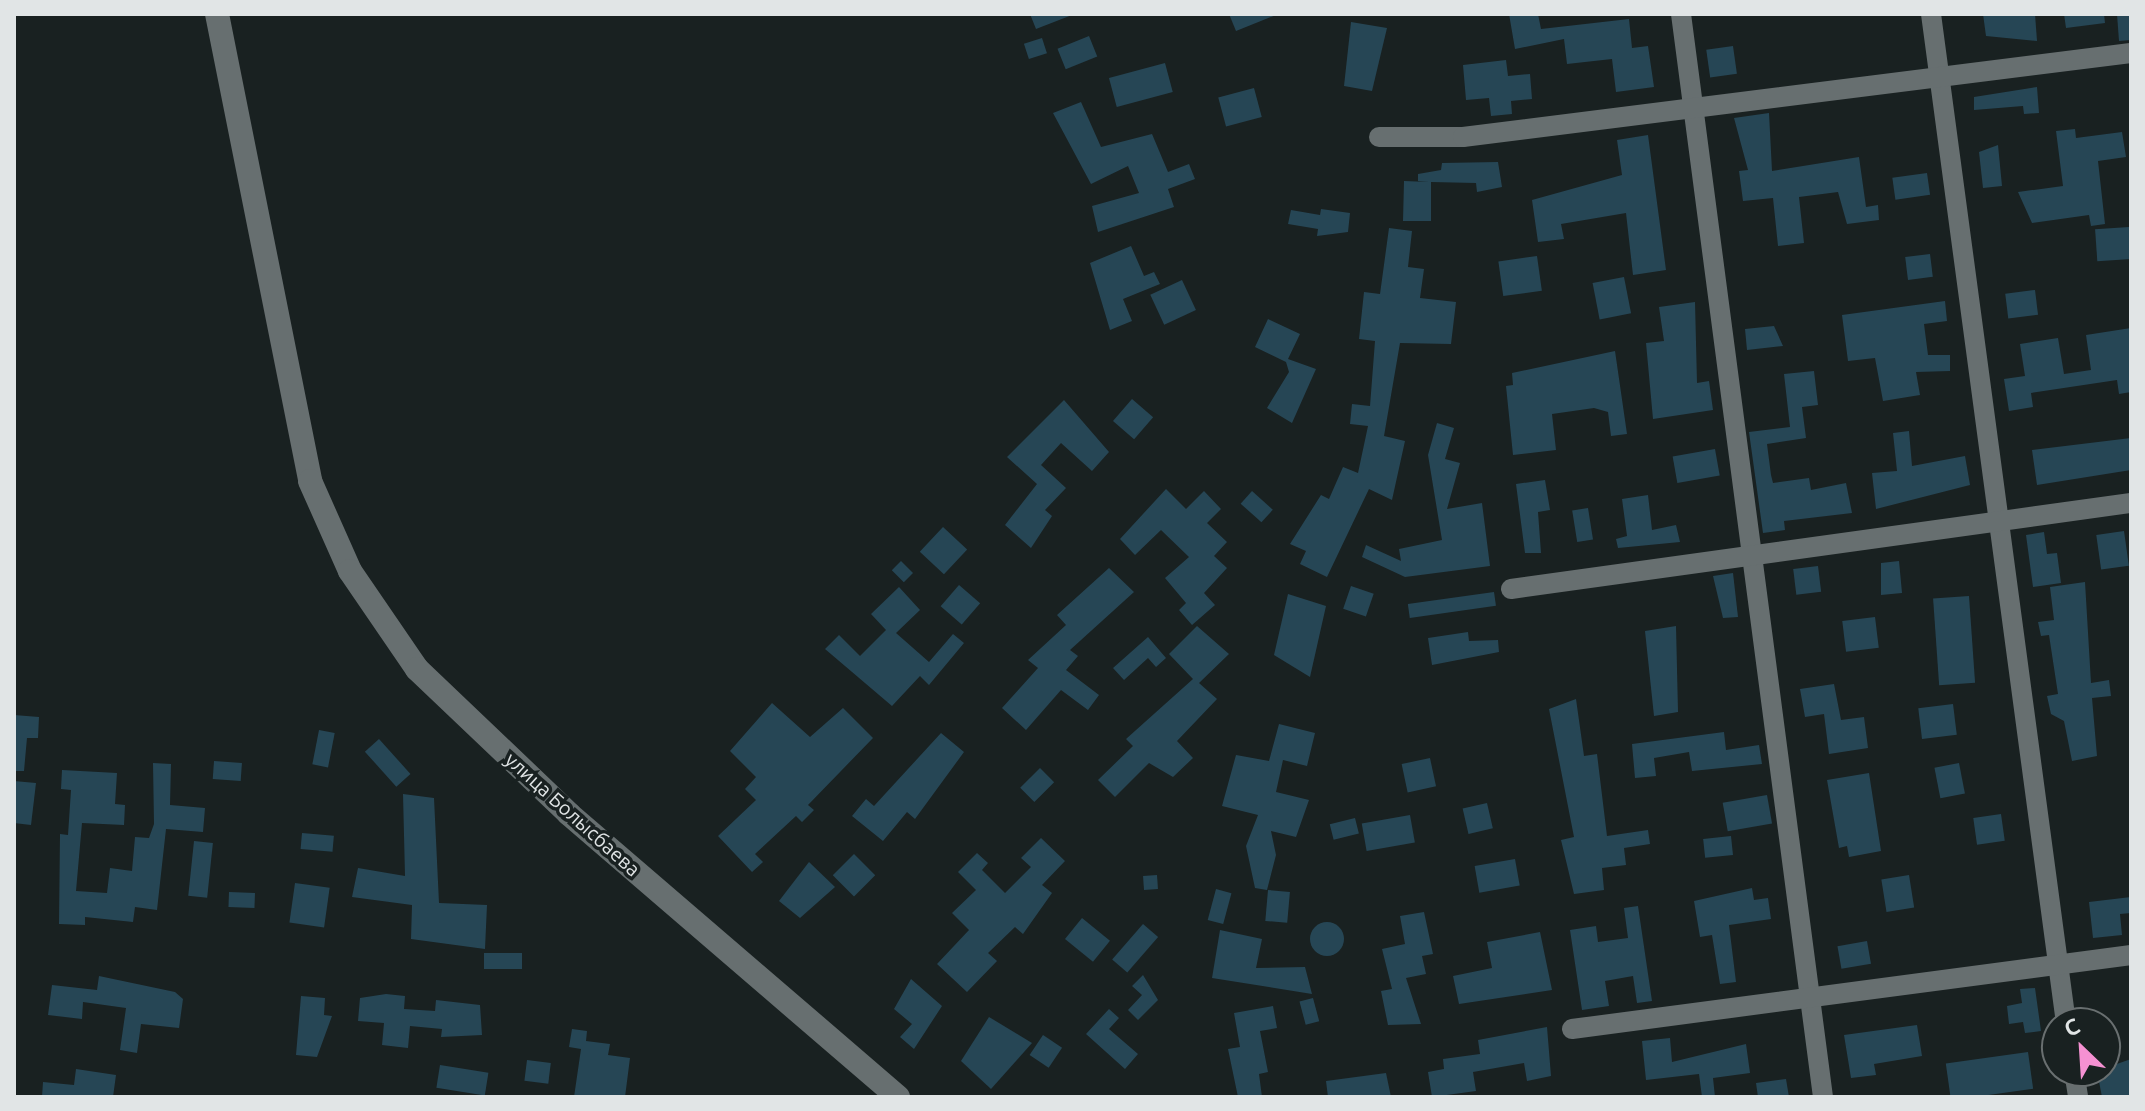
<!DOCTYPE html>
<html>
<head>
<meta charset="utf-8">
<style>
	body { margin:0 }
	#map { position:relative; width:2145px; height:1111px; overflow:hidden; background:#192121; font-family:Ubuntu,sans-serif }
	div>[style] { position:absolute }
	.building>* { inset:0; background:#264655; transform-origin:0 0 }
	.round { border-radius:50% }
	.minor>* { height:20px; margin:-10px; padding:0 10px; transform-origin:10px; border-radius:10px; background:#676f70 }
	.tertiary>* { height:24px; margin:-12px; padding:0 12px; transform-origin:12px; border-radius:12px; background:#676f70 }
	span { translate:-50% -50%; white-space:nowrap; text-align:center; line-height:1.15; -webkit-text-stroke:7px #192121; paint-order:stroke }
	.street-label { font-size:20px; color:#e1e5e6 }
	.frame { position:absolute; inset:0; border:16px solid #e1e5e6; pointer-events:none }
	.north { position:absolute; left:2041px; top:1007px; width:80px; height:80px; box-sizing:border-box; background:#192121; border:2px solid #696f70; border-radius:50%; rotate:335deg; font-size:22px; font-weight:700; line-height:32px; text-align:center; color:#e1e5e6 }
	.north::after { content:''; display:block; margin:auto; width:28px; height:36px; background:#f591d2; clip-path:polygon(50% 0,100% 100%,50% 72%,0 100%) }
</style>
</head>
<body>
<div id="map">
	<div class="building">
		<div style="clip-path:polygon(1030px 14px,1072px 14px,1072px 15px,1036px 29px)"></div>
		<div style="clip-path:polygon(1229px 14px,1276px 14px,1276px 15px,1236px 31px)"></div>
		<div style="clip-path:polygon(1509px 14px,1538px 14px,1541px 29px,1629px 19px,1632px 48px,1648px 46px,1654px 87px,1616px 92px,1612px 59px,1567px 64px,1564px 39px,1515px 49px)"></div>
		<div style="clip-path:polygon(1983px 14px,2035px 14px,2037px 41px,1986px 36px)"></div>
		<div style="clip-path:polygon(2064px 14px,2104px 14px,2105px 23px,2066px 28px)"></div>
		<div style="clip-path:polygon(2117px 14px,2131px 14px,2131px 40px,2119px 41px)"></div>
		<div style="clip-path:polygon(1351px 22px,1387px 28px,1372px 91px,1344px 86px)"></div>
		<div style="left:1089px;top:36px;width:22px;height:34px;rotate:68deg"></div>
		<div style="left:1042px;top:38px;width:16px;height:19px;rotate:72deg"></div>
		<div style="left:1733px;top:46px;width:28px;height:27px;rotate:82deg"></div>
		<div style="clip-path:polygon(1506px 60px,1508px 76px,1530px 74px,1532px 99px,1511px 101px,1512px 114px,1491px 116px,1489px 98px,1466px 100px,1463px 65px)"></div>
		<div style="left:1165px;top:63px;width:30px;height:58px;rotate:75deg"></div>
		<div style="clip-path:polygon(2037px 87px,2039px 113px,2024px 114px,2023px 106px,1974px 110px,1974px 97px)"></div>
		<div style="left:1254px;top:88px;width:30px;height:37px;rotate:75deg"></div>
		<div style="clip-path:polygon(1081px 102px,1101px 147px,1152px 134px,1168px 172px,1189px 164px,1195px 179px,1168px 189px,1174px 207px,1098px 232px,1092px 206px,1139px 193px,1128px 166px,1091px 184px,1053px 113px)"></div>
		<div style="clip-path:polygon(1769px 113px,1772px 171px,1859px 157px,1866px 207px,1878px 205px,1879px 220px,1847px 224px,1838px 192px,1799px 197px,1804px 243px,1778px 246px,1773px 198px,1743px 201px,1739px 171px,1748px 170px,1734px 118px)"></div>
		<div style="clip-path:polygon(2075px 129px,2076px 138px,2122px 132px,2126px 157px,2098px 161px,2105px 224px,2091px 226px,2089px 215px,2032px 223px,2018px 192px,2063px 186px,2056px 131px)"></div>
		<div style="clip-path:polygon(1648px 135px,1666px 270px,1633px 275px,1626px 213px,1561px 224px,1564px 239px,1538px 242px,1532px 200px,1622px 175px,1617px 140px)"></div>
		<div style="clip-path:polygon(1998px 145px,2002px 186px,1983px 188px,1979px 152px)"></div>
		<div style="clip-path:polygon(1498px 162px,1502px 187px,1477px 192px,1476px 183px,1431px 182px,1431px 221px,1403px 221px,1404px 181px,1429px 182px,1418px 181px,1418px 174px,1441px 170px,1442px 163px)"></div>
		<div style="left:1927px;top:173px;width:22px;height:35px;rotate:82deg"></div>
		<div style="clip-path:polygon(1321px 209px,1350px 213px,1348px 232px,1317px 236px,1318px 229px,1288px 224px,1291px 210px,1320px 215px)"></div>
		<div style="left:2129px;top:227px;width:32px;height:34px;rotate:86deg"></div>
		<div style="clip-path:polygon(1389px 228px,1412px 231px,1408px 267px,1424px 269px,1420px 298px,1456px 302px,1451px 344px,1400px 343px,1384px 436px,1405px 441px,1392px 500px,1369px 489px,1327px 577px,1300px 564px,1306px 551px,1290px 544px,1321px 495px,1329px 499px,1343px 467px,1358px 473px,1368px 426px,1350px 424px,1352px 404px,1370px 406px,1375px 341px,1359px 339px,1364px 292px,1380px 294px)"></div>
		<div style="clip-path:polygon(1131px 246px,1144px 276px,1154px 272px,1160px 284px,1123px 299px,1132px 321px,1110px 330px,1090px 263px)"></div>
		<div style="left:1930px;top:254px;width:23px;height:25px;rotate:83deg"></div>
		<div style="left:1537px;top:256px;width:35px;height:39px;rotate:82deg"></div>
		<div style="left:1624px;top:277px;width:37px;height:32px;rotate:79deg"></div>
		<div style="left:1182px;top:280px;width:33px;height:35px;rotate:65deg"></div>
		<div style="left:2035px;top:290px;width:25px;height:30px;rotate:83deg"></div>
		<div style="clip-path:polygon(1945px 301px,1947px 321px,1924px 324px,1928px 355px,1950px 355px,1950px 371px,1916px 372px,1920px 395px,1883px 401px,1875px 358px,1848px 361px,1842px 315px)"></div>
		<div style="clip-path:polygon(1695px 302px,1697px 383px,1709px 381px,1713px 410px,1653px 419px,1646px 343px,1664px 341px,1659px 307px)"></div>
		<div style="clip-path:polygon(1268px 319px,1300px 334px,1288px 359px,1316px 369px,1292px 423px,1267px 408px,1289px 372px,1286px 362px,1255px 347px)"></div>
		<div style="clip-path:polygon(1774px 326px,1783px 346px,1747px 350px,1745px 329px)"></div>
		<div style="clip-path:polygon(2131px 328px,2131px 392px,2119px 394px,2117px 380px,2031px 393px,2033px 407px,2009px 411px,2004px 379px,2025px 376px,2020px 344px,2058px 338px,2064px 374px,2091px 370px,2086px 335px)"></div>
		<div style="clip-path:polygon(1615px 351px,1627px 434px,1611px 436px,1608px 412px,1594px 408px,1552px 414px,1556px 450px,1513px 455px,1506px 386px,1513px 385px,1512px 373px)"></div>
		<div style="clip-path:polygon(1814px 371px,1818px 405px,1802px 407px,1806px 438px,1767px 444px,1771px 475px,1773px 483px,1809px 478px,1811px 490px,1846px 483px,1852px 513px,1784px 521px,1785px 530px,1763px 533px,1749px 432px,1790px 427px,1784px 374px)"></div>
		<div style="left:1132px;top:399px;width:28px;height:29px;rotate:41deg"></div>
		<div style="clip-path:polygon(1064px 400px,1109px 452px,1092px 471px,1061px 443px,1041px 465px,1066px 488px,1045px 510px,1052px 516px,1031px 548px,1005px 525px,1037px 484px,1007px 457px)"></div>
		<div style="clip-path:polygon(1437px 423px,1454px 428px,1445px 459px,1460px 463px,1447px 509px,1482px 503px,1490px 566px,1405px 577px,1362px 557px,1366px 545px,1401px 561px,1399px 549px,1442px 540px,1428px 455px)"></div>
		<div style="clip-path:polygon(1909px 431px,1912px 466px,1965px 456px,1970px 485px,1876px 509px,1872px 473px,1897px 471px,1893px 433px)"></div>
		<div style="clip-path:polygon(2131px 438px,2131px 470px,2037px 485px,2032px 450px)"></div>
		<div style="left:1715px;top:449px;width:27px;height:43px;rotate:80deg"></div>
		<div style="clip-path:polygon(1545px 480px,1550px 510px,1538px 512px,1541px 553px,1525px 553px,1516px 484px)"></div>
		<div style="clip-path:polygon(1166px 489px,1186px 509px,1204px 491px,1221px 509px,1207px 523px,1227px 542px,1214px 556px,1227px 568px,1204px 593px,1215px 605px,1192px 625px,1179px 610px,1186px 603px,1165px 578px,1189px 557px,1161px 530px,1135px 555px,1120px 539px)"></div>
		<div style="left:1252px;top:491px;width:28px;height:17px;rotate:42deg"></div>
		<div style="clip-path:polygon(1648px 495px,1652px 530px,1676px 525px,1680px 542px,1618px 548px,1616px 539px,1627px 536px,1622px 499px)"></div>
		<div style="left:1588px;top:508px;width:32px;height:16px;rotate:81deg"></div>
		<div style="left:943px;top:527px;width:33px;height:34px;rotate:43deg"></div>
		<div style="left:2124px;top:531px;width:35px;height:28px;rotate:82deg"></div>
		<div style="clip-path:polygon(2044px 532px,2047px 554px,2057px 553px,2061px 583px,2033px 587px,2026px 535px)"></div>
		<div style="left:901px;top:561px;width:17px;height:13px;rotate:45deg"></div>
		<div style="clip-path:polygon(1899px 561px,1902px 593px,1881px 595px,1881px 563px)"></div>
		<div style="left:1818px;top:566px;width:26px;height:25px;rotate:83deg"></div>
		<div style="clip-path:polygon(1109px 568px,1134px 592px,1070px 650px,1078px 656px,1066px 670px,1099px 695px,1088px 710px,1061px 690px,1026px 730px,1002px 708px,1038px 668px,1028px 660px,1066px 625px,1057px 615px)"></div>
		<div style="clip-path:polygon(1733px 573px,1738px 617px,1723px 618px,1713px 576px)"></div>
		<div style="clip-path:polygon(2085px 582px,2091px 683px,2109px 680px,2111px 696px,2092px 698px,2097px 756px,2072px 761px,2064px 721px,2051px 714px,2047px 696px,2058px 694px,2049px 635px,2041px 636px,2038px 622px,2054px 620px,2050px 587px)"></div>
		<div style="left:959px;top:585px;width:28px;height:28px;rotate:41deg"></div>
		<div style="left:1351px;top:586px;width:24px;height:24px;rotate:19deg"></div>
		<div style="clip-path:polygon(899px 587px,920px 610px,896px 633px,929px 662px,953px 634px,964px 643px,929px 685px,920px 676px,892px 706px,825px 649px,839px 635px,860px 656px,886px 630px,871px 614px)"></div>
		<div style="left:1494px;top:592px;width:14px;height:87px;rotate:82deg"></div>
		<div style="clip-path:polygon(1288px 594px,1326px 606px,1310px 677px,1274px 655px)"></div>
		<div style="left:1969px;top:596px;width:87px;height:36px;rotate:86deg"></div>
		<div style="left:1875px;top:617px;width:31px;height:33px;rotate:83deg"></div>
		<div style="clip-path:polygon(1197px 626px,1229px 654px,1199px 683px,1217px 699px,1177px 741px,1193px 758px,1173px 777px,1149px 763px,1115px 797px,1098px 780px,1133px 746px,1126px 739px,1193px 679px,1169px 654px)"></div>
		<div style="clip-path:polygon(1676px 626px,1678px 712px,1654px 716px,1645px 631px)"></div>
		<div style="clip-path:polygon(1468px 632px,1469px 641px,1498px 640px,1499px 652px,1432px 665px,1428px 638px)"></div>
		<div style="clip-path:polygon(1148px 637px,1166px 658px,1156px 667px,1148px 658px,1124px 680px,1113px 668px)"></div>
		<div style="clip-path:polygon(1834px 684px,1841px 720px,1864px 717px,1868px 748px,1829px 754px,1824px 714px,1805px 717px,1800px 689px)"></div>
		<div style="clip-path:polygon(1576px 699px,1584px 756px,1597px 754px,1607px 836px,1648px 830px,1650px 844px,1624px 848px,1626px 865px,1602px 868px,1604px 890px,1574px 894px,1561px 840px,1574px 837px,1549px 709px)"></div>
		<div style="clip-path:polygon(772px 703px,810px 737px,843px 708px,873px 738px,808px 805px,814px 810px,802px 822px,796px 816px,755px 854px,763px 862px,752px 872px,718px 836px,756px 800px,745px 789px,756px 777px,730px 751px)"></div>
		<div style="left:1953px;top:704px;width:31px;height:35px;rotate:83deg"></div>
		<div style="clip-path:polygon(14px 715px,39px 717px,38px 738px,27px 738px,24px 771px,14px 771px)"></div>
		<div style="clip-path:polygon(1279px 724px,1315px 733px,1307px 766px,1283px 760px,1276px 792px,1309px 800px,1296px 837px,1271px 831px,1276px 855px,1267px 890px,1255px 888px,1246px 846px,1258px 815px,1222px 806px,1236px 755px,1269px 761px)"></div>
		<div style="left:319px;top:730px;width:16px;height:35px;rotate:11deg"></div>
		<div style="clip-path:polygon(1724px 732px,1726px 750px,1759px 745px,1762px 764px,1692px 771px,1689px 752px,1654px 758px,1656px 776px,1635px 778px,1632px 744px)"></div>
		<div style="clip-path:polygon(941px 733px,964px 752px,915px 819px,907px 812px,883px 841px,852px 816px,866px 799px,874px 806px)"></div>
		<div style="left:379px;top:739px;width:47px;height:19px;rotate:48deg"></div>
		<div style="left:1430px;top:758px;width:29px;height:29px;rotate:78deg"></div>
		<div style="left:214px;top:761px;width:28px;height:18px;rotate:4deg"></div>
		<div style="clip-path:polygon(153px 763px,171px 764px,170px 805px,205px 808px,203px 832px,166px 829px,157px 910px,135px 907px,133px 922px,85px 917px,85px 925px,59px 924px,60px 834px,68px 835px,71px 790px,61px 789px,62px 770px,117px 773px,115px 804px,125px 805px,124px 825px,82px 823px,76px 891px,107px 893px,110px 868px,132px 871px,135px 837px,149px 838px,154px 824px)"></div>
		<div style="left:1959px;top:763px;width:31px;height:25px;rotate:79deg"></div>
		<div style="left:1040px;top:768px;width:20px;height:28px;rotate:45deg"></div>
		<div style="clip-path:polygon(1869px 773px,1881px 851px,1849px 857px,1847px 846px,1839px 848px,1827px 780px)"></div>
		<div style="clip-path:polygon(14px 781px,36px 783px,31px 825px,14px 823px)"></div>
		<div style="clip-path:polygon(403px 794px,434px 798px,439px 903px,487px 905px,485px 949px,411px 939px,412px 905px,352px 897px,358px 868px,405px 876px)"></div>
		<div style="left:1767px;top:795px;width:29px;height:45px;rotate:80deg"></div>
		<div style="left:1487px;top:803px;width:26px;height:25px;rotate:77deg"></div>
		<div style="left:2001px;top:814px;width:27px;height:28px;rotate:82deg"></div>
		<div style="left:1410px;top:815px;width:28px;height:49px;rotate:80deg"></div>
		<div style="left:1355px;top:818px;width:16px;height:26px;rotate:76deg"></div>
		<div style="left:302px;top:833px;width:32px;height:16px;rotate:5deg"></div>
		<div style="left:1731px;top:836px;width:19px;height:28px;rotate:84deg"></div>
		<div style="clip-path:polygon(1041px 838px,1065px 861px,1042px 885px,1052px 893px,1023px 934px,1015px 927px,988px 953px,997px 961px,967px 992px,937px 964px,969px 930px,952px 913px,976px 890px,958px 872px,977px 853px,988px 863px,982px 870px,1005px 893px,1031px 867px,1021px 858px)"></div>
		<div style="left:194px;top:841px;width:19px;height:55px;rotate:6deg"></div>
		<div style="left:854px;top:854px;width:30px;height:30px;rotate:45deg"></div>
		<div style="left:1515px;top:859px;width:27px;height:41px;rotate:80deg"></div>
		<div style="clip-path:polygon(809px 862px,835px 887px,800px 918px,779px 901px)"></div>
		<div style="left:1157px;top:875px;width:14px;height:14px;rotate:86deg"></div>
		<div style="left:1909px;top:875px;width:33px;height:28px;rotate:81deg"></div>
		<div style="left:295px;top:883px;width:35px;height:40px;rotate:8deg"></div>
		<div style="clip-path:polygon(1752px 888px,1754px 900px,1768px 898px,1771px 919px,1729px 925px,1736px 982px,1720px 984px,1712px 935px,1700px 937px,1694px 901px)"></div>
		<div style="left:1216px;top:889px;width:16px;height:32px;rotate:15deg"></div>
		<div style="left:1268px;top:890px;width:22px;height:31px;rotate:5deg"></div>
		<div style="left:229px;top:892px;width:26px;height:15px;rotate:2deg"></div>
		<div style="clip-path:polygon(2131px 897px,2131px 913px,2120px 914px,2122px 935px,2093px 938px,2089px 902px)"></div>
		<div style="clip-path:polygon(1638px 906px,1652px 1001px,1637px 1003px,1633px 976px,1605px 981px,1609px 1006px,1582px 1010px,1570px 930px,1596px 926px,1598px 942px,1628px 938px,1624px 908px)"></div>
		<div style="clip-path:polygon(1424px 912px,1433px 954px,1422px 956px,1426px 974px,1406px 978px,1421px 1024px,1388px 1025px,1381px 991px,1392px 989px,1382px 949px,1405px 944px,1400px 916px)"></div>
		<div style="left:1082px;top:918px;width:36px;height:27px;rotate:39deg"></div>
		<div class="round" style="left:1310px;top:922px;width:34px;height:34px"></div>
		<div style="left:1143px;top:924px;width:20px;height:47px;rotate:41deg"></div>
		<div style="clip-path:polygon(1220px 930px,1262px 939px,1256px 968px,1305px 967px,1312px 994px,1212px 978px)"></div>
		<div style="clip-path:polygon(1540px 932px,1552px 990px,1459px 1004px,1453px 976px,1492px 968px,1487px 942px)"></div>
		<div style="left:1867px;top:941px;width:23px;height:30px;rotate:80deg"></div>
		<div style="left:484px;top:953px;width:38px;height:16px"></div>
		<div style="clip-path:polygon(1143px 975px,1158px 1000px,1138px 1020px,1128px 1010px,1142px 995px,1132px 986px)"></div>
		<div style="clip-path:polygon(99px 976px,175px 992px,183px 999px,179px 1028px,141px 1024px,137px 1053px,120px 1050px,126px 1008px,83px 1002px,82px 1019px,48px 1015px,52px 985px,97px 990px)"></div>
		<div style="clip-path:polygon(911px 979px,942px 1006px,914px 1049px,900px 1037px,912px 1024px,894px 1009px)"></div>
		<div style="clip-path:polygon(2035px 988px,2041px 1031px,2025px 1033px,2023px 1022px,2009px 1024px,2007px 1006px,2022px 1003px,2020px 989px)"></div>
		<div style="clip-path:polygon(386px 994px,405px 996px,404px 1009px,435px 1011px,436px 1000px,480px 1005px,482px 1035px,441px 1037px,442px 1029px,410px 1026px,408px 1048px,382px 1045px,384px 1023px,358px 1021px,360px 998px)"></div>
		<div style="clip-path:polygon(301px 996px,325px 998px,324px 1015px,332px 1016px,317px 1057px,296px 1055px)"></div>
		<div style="left:1313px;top:998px;width:24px;height:14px;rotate:75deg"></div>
		<div style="clip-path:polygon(1273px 1006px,1277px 1028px,1260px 1031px,1268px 1072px,1259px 1074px,1262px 1097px,1238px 1097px,1228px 1049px,1240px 1047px,1234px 1013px)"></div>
		<div style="clip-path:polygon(1109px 1009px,1119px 1018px,1109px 1029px,1138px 1054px,1125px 1069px,1086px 1034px)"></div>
		<div style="clip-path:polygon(989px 1017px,1032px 1043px,991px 1089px,961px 1061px)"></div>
		<div style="clip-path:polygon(1917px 1025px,1922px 1056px,1874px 1064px,1876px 1075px,1851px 1078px,1844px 1035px)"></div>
		<div style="clip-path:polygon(1547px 1027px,1551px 1076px,1527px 1081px,1524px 1063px,1473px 1072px,1476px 1091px,1432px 1097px,1428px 1072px,1444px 1069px,1443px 1059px,1480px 1054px,1478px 1040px)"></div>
		<div style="clip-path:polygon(572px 1029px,587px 1031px,586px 1041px,610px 1044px,608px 1055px,630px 1058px,625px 1097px,574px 1097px,581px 1049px,569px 1047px)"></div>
		<div style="left:1043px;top:1035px;width:23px;height:24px;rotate:34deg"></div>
		<div style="clip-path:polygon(1670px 1038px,1672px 1062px,1746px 1044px,1750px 1073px,1713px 1078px,1715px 1097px,1702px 1097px,1699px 1074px,1646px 1080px,1642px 1041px)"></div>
		<div style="left:2028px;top:1052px;width:37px;height:83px;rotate:82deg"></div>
		<div style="clip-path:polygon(2131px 1059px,2131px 1097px,2102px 1097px,2097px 1071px)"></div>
		<div style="left:527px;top:1060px;width:24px;height:21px;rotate:7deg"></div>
		<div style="left:440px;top:1065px;width:49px;height:23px;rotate:9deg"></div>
		<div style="clip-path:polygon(76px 1069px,116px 1075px,113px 1097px,42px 1097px,43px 1082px,74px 1085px)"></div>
		<div style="clip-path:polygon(1386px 1073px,1391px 1097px,1328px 1097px,1326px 1081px)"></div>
		<div style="clip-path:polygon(1786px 1079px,1789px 1097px,1758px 1097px,1756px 1083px)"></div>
	</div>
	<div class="minor">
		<div style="left:1681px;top:14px;width:1092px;rotate:82.53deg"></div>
		<div style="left:1931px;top:14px;width:1018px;rotate:82.38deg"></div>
		<div style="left:1379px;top:137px;width:84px"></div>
		<div style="left:1463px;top:137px;width:673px;rotate:-7.17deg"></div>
		<div style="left:1511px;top:589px;width:626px;rotate:-7.9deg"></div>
		<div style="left:1572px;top:1029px;width:564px;rotate:-7.54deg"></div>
		<div style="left:2074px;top:1071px;width:26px;rotate:81deg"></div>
	</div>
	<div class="tertiary">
		<div style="left:217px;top:14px;width:476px;rotate:78.7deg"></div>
		<div style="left:310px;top:481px;width:98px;rotate:66deg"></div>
		<div style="left:350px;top:571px;width:119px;rotate:55.6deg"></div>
		<div style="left:417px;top:669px;width:210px;rotate:43.6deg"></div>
		<div style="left:569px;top:814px;width:434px;rotate:40.7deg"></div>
	</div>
	<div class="street-label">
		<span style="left:573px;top:814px;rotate:42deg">улица Болысбаева</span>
	</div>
	<div class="frame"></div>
	<div class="north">С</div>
</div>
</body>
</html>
